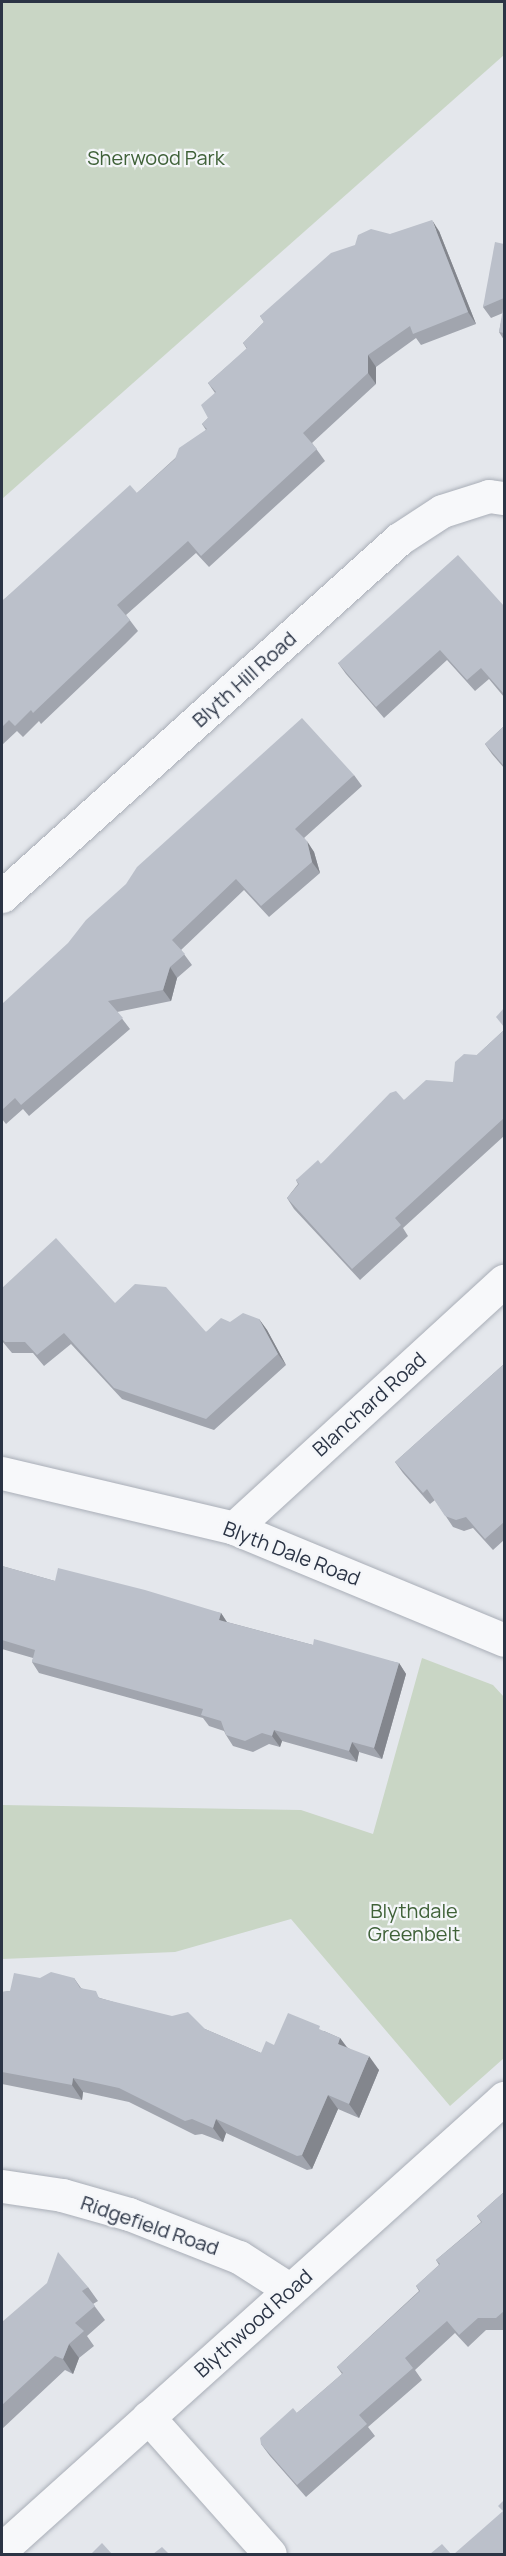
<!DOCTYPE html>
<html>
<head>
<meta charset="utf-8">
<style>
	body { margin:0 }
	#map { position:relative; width:506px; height:2556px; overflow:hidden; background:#e4e7ec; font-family:Manrope,sans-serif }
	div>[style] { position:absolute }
	.green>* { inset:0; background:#c9d6c5 }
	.roads { filter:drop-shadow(0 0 2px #a9aeb7) drop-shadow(0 0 2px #a9aeb7) }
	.minor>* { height:33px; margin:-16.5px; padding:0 16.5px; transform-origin:16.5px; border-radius:16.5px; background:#f7f8fa }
	.wall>* { inset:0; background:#a1a5ae }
	.shaded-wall>* { inset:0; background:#83868d }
	.building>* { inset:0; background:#bbc0ca }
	span { translate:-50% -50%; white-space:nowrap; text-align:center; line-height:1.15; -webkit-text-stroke:4.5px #f4f6f9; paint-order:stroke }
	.park-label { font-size:20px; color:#3f6138 }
	.street-label { font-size:20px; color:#2b3445 }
	.frame { position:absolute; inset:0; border:3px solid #2b3445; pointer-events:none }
</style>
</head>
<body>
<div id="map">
	<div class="green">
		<div style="clip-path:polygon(2px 2px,504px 2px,504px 55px,2px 499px)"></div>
		<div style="clip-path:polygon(422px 1658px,493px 1685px,504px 1697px,504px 2058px,450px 2106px,291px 1919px,175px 1952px,2px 1959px,2px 1805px,301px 1810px,373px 1834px)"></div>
	</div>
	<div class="roads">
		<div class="minor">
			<div style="left:2px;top:896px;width:534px;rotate:-41.96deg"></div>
			<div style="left:399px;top:539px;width:51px;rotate:-33.1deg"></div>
			<div style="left:442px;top:511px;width:49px;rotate:-17.7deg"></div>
			<div style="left:489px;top:496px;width:15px;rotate:8deg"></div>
			<div style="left:2px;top:1473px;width:238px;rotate:13.3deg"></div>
			<div style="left:234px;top:1528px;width:292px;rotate:22.5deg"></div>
			<div style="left:234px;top:1528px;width:366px;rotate:-42.5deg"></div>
			<div style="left:2px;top:2186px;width:61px;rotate:8.5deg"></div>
			<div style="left:62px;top:2195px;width:70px;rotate:15.8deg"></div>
			<div style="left:129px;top:2214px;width:118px;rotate:21.4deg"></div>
			<div style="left:239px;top:2257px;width:59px;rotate:32.6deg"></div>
			<div style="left:148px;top:2417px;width:183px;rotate:48.3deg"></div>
			<div style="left:2px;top:2549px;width:675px;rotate:-41.94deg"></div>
		</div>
	</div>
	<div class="wall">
		<div style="clip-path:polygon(439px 231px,476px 324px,421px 345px,416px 338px,376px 367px,376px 384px,312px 443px,325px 461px,209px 567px,196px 553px,126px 615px,138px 631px,125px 644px,41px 724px,39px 721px,23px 737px,17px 731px,2px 745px,2px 601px,137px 493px,206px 430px,202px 424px,208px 418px,215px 393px,208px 383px,247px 349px,243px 343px,264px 322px,260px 316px,390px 234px)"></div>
		<div style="clip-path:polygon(504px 244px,504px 340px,499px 332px,503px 313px,491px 318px,483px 307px)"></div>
		<div style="clip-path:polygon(504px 606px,504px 697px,489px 679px,475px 691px,447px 660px,384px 718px,346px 674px,338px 663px)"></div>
		<div style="clip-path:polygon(504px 726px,504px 768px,492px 754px,485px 744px)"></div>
		<div style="clip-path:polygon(354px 775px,362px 786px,304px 838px,314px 852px,320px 873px,269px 917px,244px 890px,181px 950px,192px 965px,177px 978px,171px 1001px,117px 1012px,130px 1029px,29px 1116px,23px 1109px,6px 1124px,2px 1119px,2px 1004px)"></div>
		<div style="clip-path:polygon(504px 1030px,504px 1136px,403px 1228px,408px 1236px,360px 1280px,294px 1209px,287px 1198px,298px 1184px,296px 1180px,321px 1164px,404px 1100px,453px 1082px,477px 1055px)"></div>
		<div style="clip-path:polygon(2px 1288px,115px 1303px,206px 1332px,230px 1322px,259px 1319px,267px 1330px,286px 1365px,214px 1430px,122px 1399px,71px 1344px,44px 1366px,33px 1353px,12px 1353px,2px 1341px)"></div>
		<div style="clip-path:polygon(504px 1364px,504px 1540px,493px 1550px,473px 1528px,464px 1531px,453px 1527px,435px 1500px,430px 1504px,403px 1473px,395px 1462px)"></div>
		<div style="clip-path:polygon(2px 1566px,55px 1581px,221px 1613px,227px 1622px,313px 1645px,399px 1663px,406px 1674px,382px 1759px,359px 1752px,357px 1762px,282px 1741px,280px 1747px,269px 1744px,253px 1752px,233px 1746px,226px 1735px,224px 1731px,209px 1726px,203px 1718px,39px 1673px,32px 1662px,33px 1658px,2px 1649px)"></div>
		<div style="clip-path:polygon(40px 1978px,74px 1978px,81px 1988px,100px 1998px,205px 2029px,261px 2053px,274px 2045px,324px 2031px,340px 2038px,347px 2047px,379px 2070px,359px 2118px,338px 2109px,312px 2169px,307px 2170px,226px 2133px,223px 2142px,202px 2134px,195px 2135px,129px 2102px,83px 2092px,82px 2100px,2px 2084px,2px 1992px,10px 1991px)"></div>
		<div style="clip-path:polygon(504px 2192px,504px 2330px,486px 2330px,468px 2347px,455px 2333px,415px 2370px,422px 2380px,368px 2427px,375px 2436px,306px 2497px,270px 2456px,261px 2444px,342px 2374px,337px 2367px,419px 2291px,416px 2286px,439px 2265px,436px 2260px,481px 2222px,477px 2216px)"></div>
		<div style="clip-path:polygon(88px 2287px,98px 2301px,93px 2304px,105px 2320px,87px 2336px,94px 2346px,79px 2358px,73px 2374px,65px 2370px,2px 2429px,2px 2322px)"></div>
	</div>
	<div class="shaded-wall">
		<div style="clip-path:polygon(432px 220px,439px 231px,476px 324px,468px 312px)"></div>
		<div style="clip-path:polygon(368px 355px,376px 367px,376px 384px,368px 373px)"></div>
		<div style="clip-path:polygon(307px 841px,314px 852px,320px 873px,312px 862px)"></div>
		<div style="clip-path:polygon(170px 967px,177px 978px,171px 1001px,163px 990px)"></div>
		<div style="clip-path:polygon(259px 1319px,267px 1330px,286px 1365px,278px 1354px)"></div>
		<div style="clip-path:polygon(221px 1613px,228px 1624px,219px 1620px)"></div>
		<div style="clip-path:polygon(399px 1663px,406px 1674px,382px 1759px,374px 1748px)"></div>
		<div style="clip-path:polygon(274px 1730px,282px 1741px,280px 1747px,272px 1736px)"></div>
		<div style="clip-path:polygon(352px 1742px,359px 1752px,357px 1762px,349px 1751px)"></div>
		<div style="clip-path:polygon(340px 2038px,350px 2052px,338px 2044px)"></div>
		<div style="clip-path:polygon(369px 2056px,379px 2070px,359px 2118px,349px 2104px)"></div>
		<div style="clip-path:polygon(73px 2078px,83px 2092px,82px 2100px,72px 2085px)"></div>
		<div style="clip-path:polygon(328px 2095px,338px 2109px,312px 2169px,302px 2155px)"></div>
		<div style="clip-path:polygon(216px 2119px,226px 2133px,223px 2142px,213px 2128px)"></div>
		<div style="clip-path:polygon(69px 2344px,79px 2358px,73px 2374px,63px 2359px)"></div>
	</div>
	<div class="building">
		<div style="clip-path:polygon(432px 220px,468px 312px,413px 334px,410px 326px,368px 355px,368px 373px,303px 433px,317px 449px,201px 556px,188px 541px,117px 605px,130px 620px,117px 633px,33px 713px,31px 710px,15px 726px,9px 720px,2px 727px,2px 601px,130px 485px,137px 493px,175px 459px,179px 448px,207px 429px,202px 424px,208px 418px,201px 405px,216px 392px,208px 383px,247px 348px,243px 343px,264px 322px,260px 316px,331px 253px,355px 245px,358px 235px,371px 229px,390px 234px)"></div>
		<div style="clip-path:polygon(495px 242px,504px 244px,504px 298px,483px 307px)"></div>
		<div style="clip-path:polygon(504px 303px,504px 333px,499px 332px)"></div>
		<div style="clip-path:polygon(458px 555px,504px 606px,504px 694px,481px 668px,467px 680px,440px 650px,376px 707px,338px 663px)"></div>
		<div style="clip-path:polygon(302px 718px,354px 775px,295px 829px,307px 841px,312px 862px,261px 906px,236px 879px,172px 940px,185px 954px,170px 967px,163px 990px,108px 1001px,123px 1018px,21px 1105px,15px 1098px,2px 1110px,2px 1004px,68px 943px,86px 920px,126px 884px,137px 867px)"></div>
		<div style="clip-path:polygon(504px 726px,504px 766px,485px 744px)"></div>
		<div style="clip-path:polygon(504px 1008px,504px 1027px,496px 1017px)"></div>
		<div style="clip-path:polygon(504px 1030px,504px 1118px,395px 1218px,401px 1225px,352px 1269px,287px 1198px,299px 1184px,296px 1180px,318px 1160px,321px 1164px,390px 1093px,396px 1091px,404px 1100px,426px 1080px,453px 1082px,455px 1062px,464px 1054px,477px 1055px)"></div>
		<div style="clip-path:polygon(56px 1238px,115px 1303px,135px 1284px,166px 1287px,206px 1332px,221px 1318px,230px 1322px,243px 1313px,259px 1319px,278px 1354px,206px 1419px,114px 1388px,64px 1333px,37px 1355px,25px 1342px,5px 1342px,2px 1339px,2px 1288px)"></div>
		<div style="clip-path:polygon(504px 1364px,504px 1522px,485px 1539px,466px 1517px,456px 1520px,445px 1516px,427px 1489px,423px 1493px,395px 1462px)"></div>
		<div style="clip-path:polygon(2px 1566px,55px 1581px,58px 1568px,145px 1590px,221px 1613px,219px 1620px,313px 1645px,314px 1639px,399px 1663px,374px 1748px,352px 1742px,349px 1751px,274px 1730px,272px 1736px,262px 1733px,245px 1741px,226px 1735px,221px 1721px,201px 1715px,203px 1709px,32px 1662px,35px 1650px,2px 1640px)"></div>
		<div style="clip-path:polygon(51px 1972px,74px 1978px,80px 1988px,96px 1991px,99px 1998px,172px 2016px,188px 2012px,205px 2029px,261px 2053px,266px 2041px,274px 2045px,288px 2013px,320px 2026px,319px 2029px,340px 2038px,338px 2044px,369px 2056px,349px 2104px,328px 2095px,302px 2155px,297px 2156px,216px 2119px,213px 2128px,192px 2119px,185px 2121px,119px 2088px,73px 2078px,72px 2085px,2px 2072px,2px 1992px,10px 1991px,14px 1973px,40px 1978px)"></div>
		<div style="clip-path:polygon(504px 2192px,504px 2311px,496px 2318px,478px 2318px,459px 2335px,447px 2321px,405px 2358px,413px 2368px,359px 2415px,367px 2424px,297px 2485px,261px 2444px,260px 2438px,293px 2408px,297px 2413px,343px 2373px,337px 2367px,420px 2291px,416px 2286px,440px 2264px,436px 2260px,482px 2222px,477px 2216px)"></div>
		<div style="clip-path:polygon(58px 2252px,88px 2287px,82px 2291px,95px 2306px,75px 2323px,84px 2331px,69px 2344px,63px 2359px,55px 2356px,2px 2405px,2px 2322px,47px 2283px)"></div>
		<div style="clip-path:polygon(504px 2500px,504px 2554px,454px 2554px,503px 2511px,498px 2506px)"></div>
		<div style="clip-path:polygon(102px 2543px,112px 2554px,91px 2554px)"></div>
		<div style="clip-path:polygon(442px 2544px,451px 2554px,430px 2554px)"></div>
		<div style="clip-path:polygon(162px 2547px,169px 2554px,153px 2554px)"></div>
	</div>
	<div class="park-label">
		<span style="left:156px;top:157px">Sherwood Park</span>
		<span style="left:414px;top:1922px">Blythdale<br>Greenbelt</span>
	</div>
	<div class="street-label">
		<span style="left:244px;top:679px;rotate:-42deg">Blyth Hill Road</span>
		<span style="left:369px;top:1404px;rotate:-42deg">Blanchard Road</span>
		<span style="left:292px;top:1553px;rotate:21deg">Blyth Dale Road</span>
		<span style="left:150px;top:2225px;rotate:19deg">Ridgefield Road</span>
		<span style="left:253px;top:2323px;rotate:-42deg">Blythwood Road</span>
	</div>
	<div class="frame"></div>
</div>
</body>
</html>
